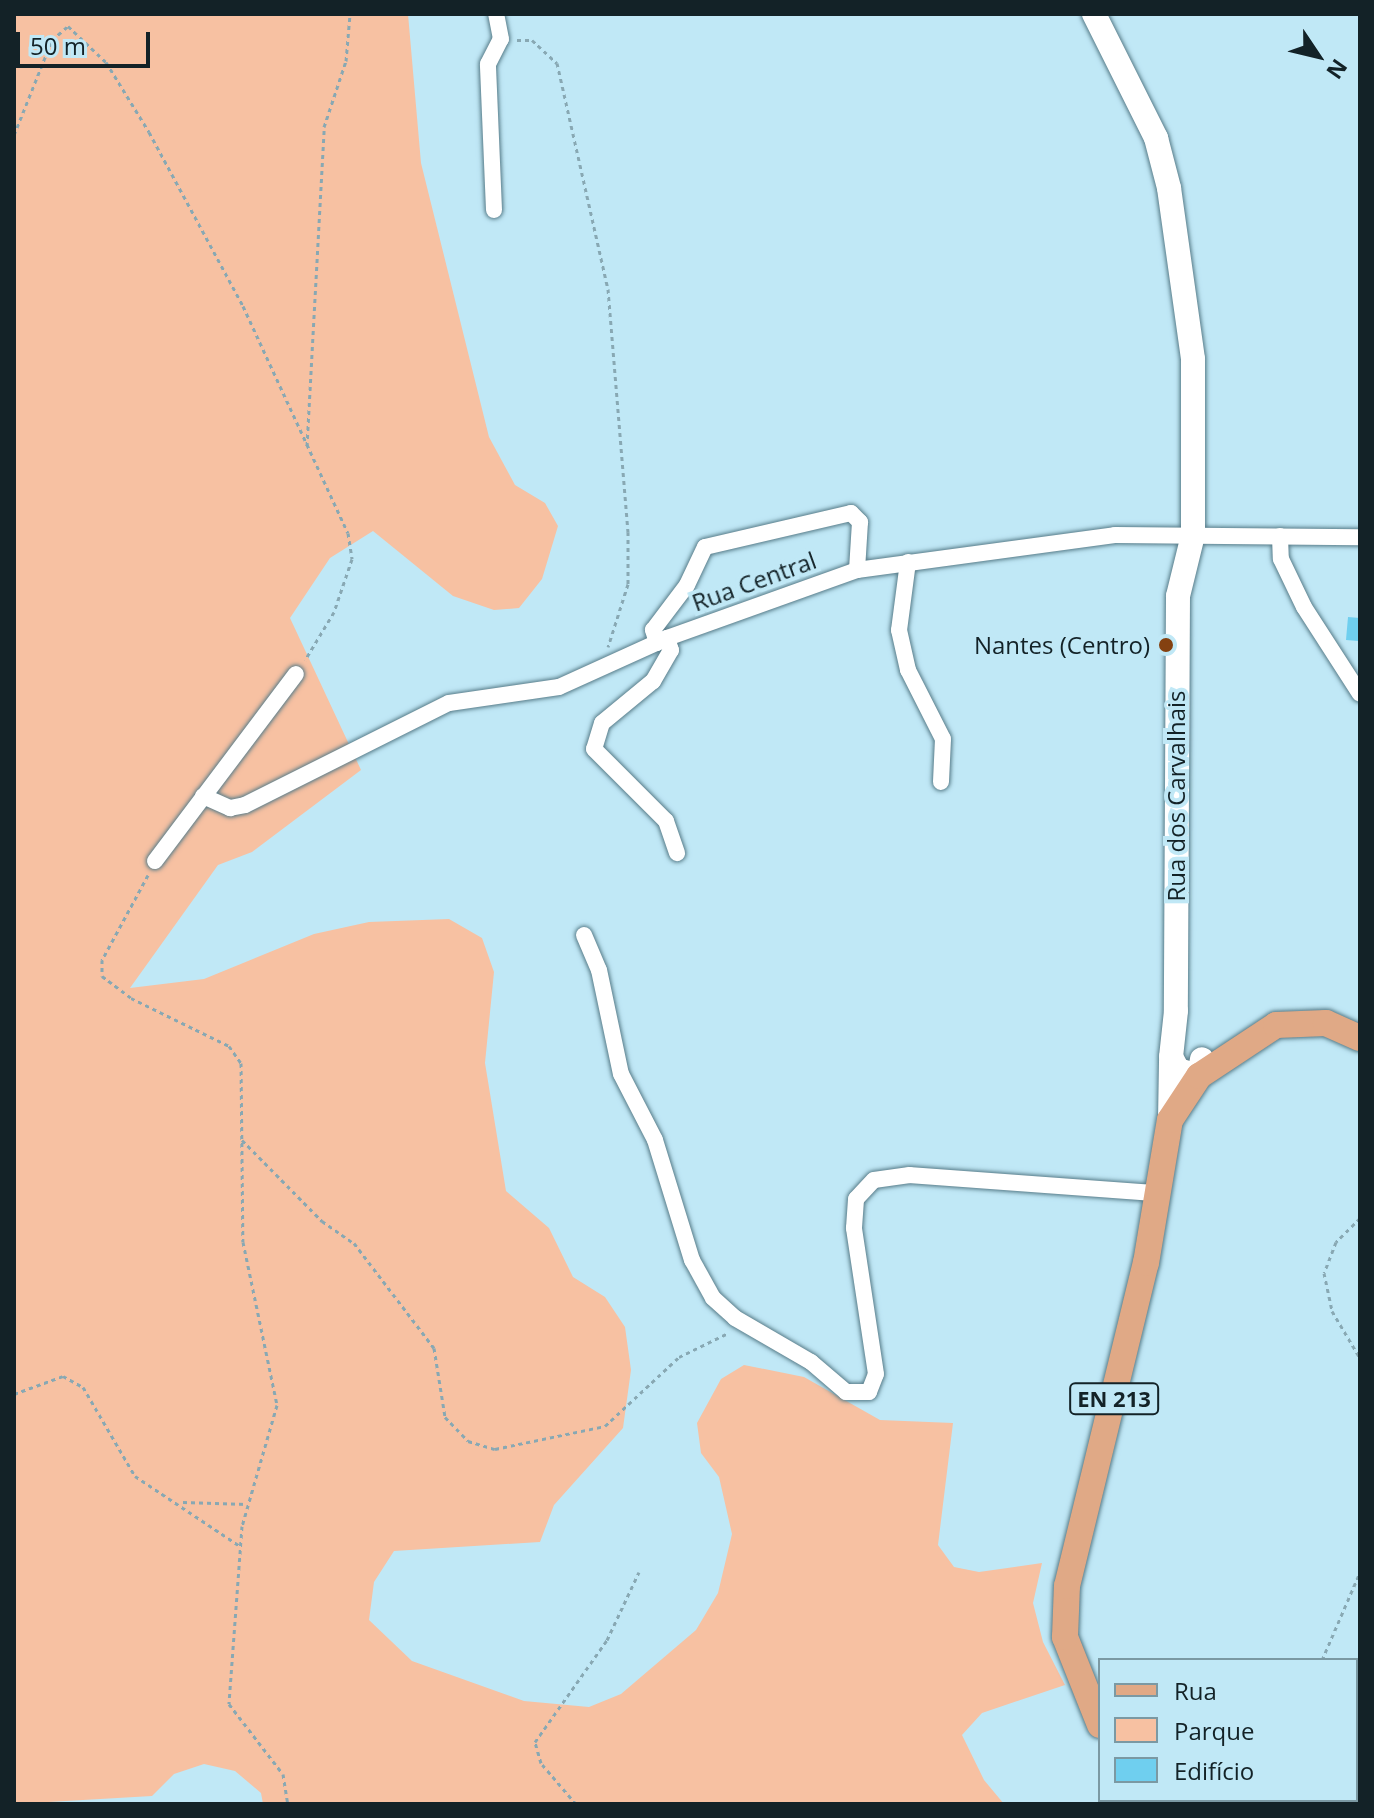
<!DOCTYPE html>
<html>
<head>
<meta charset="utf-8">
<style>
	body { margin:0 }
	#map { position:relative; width:1374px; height:1818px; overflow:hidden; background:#c0e8f6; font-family:"Open Sans",sans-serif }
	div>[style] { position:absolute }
	.green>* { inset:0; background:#f7c1a2 }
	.building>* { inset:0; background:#6fcfef; transform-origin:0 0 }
	.path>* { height:3px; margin-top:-1.5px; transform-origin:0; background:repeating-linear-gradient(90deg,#88a8b3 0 4px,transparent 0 8px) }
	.roads { filter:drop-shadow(0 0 2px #577c89) drop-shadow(0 0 2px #577c89) }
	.street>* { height:16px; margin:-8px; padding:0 8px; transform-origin:8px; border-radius:8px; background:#fff }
	.secondary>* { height:24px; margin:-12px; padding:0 12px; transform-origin:12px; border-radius:12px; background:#fff }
	.primary>* { height:26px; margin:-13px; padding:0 13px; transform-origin:13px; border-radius:13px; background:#e0a986 }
	.dots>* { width:22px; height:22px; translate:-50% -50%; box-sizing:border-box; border:4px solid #c0e8f6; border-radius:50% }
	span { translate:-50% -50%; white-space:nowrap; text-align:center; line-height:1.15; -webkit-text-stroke:8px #c0e8f6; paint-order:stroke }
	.shield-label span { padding:2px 6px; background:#c0e8f6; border:2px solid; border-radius:6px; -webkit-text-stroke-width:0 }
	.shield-label { font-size:22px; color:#132227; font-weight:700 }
	.street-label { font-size:24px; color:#132227 }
	.poi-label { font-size:24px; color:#132227 }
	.right { translate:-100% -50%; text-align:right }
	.frame { position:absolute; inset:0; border:16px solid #132227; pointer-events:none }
	.legend { position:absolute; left:1098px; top:1658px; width:260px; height:144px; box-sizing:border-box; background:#c0e8f6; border:2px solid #7b99a3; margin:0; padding:10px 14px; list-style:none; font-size:24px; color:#132227 }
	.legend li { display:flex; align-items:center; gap:16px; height:40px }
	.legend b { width:40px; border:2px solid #7b99a3 }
	.north { position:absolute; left:1278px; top:16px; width:80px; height:80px; -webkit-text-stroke:6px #c0e8f6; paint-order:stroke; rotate:125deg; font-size:22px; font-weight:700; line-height:32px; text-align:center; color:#132227 }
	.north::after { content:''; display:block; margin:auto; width:28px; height:36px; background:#132227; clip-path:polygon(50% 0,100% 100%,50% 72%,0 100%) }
	.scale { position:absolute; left:16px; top:32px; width:134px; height:36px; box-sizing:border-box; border:4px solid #132227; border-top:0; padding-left:10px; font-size:24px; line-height:28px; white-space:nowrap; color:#132227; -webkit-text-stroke:6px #c0e8f6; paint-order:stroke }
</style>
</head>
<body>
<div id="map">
	<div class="green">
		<div style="clip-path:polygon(14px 14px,408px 14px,421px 163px,489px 437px,515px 485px,545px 503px,558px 526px,542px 579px,519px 608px,494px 610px,453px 596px,373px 531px,330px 558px,290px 618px,361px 770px,252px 852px,218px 865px,130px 988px,204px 979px,314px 934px,369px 922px,449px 919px,482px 938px,494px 972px,485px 1063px,506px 1191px,549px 1228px,573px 1277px,605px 1297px,625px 1327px,631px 1370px,623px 1428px,554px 1505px,540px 1542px,394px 1551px,374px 1582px,369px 1620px,412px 1661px,524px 1701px,589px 1707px,621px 1694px,696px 1630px,718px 1593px,732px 1534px,719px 1477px,701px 1453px,697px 1423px,721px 1379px,744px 1365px,804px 1377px,880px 1420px,953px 1423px,938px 1545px,954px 1567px,979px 1572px,1042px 1563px,1033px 1603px,1043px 1642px,1065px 1685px,982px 1713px,962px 1735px,984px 1780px,1004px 1804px,263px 1804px,261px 1793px,235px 1771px,204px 1764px,174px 1774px,152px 1796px,14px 1804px)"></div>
	</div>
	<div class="building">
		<div style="left:1348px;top:617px;width:12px;height:23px;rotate:5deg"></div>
	</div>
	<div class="path">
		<div style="left:517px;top:40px;width:15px"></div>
		<div style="left:532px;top:40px;width:34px;rotate:43deg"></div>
		<div style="left:557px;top:63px;width:232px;rotate:77.3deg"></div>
		<div style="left:608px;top:289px;width:244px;rotate:85.3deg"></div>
		<div style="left:628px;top:532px;width:52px;rotate:90deg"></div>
		<div style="left:628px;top:584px;width:66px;rotate:107.6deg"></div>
		<div style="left:14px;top:135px;width:102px;rotate:-68.2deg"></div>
		<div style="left:52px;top:40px;width:21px;rotate:-41deg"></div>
		<div style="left:68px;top:26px;width:52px;rotate:43.5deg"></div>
		<div style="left:106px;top:62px;width:82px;rotate:58.4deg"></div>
		<div style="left:149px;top:132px;width:198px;rotate:61.6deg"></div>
		<div style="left:243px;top:306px;width:250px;rotate:65.2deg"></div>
		<div style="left:348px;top:533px;width:26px;rotate:81deg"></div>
		<div style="left:352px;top:559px;width:56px;rotate:108.8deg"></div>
		<div style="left:334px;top:612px;width:56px;rotate:121.1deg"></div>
		<div style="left:307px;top:446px;width:319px;rotate:-86.9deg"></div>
		<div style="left:324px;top:127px;width:70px;rotate:-71.6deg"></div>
		<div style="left:346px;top:61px;width:47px;rotate:-85.1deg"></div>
		<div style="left:148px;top:875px;width:97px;rotate:118.4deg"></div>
		<div style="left:102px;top:960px;width:16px;rotate:90deg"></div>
		<div style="left:102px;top:976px;width:36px;rotate:37deg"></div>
		<div style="left:131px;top:998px;width:109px;rotate:26.1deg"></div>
		<div style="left:229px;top:1046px;width:21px;rotate:55deg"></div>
		<div style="left:241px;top:1063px;width:179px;rotate:89.4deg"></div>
		<div style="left:243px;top:1242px;width:167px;rotate:78.2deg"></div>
		<div style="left:277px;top:1405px;width:126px;rotate:106.1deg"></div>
		<div style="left:242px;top:1526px;width:178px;rotate:94.2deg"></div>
		<div style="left:229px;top:1704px;width:88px;rotate:52.4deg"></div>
		<div style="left:283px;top:1774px;width:30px;rotate:81deg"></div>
		<div style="left:242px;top:1140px;width:114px;rotate:45.4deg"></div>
		<div style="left:322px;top:1221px;width:39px;rotate:35deg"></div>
		<div style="left:354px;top:1243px;width:132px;rotate:52.7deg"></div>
		<div style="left:434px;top:1348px;width:70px;rotate:80.9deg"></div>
		<div style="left:445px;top:1417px;width:33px;rotate:46deg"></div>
		<div style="left:468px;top:1441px;width:28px;rotate:17deg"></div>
		<div style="left:495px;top:1449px;width:112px;rotate:-11.8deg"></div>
		<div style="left:605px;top:1426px;width:101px;rotate:-43deg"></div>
		<div style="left:679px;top:1357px;width:55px;rotate:-26.1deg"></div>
		<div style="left:1360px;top:1218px;width:34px;rotate:135deg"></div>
		<div style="left:1336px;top:1242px;width:33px;rotate:111deg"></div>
		<div style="left:1324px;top:1273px;width:39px;rotate:78deg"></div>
		<div style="left:1332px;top:1311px;width:55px;rotate:59.2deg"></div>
		<div style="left:14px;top:1394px;width:52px;rotate:-20.2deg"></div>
		<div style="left:63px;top:1376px;width:23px;rotate:29deg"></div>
		<div style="left:83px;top:1387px;width:103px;rotate:59.7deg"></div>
		<div style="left:135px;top:1476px;width:126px;rotate:33.7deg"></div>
		<div style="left:183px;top:1502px;width:64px;rotate:1.8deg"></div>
		<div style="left:1322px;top:1660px;width:96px;rotate:-66.6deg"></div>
		<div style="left:576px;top:1804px;width:54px;rotate:-130.5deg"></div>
		<div style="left:541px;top:1763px;width:22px;rotate:-106deg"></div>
		<div style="left:535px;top:1742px;width:125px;rotate:-54.8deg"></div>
		<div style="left:607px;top:1640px;width:75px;rotate:-64.8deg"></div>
		<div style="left:1318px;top:1804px;width:4px;rotate:-90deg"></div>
	</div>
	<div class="roads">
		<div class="street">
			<div style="left:494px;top:210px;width:146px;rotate:-92.4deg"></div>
			<div style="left:488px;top:64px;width:28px;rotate:-63deg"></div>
			<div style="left:501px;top:39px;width:25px;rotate:-101deg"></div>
			<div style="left:1280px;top:536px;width:23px;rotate:88deg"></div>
			<div style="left:1281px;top:559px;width:53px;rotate:64.4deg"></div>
			<div style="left:1304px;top:607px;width:103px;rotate:57.2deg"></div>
			<div style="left:908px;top:562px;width:69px;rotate:97.5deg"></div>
			<div style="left:899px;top:630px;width:41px;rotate:77.3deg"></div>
			<div style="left:908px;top:670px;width:77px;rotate:63.1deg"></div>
			<div style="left:943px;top:739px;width:43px;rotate:92.7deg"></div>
			<div style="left:667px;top:638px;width:13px;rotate:72deg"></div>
			<div style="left:671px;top:650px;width:36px;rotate:120deg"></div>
			<div style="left:653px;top:681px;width:66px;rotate:140.5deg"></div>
			<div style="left:602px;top:723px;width:27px;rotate:107deg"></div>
			<div style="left:594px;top:749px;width:102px;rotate:45deg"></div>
			<div style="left:666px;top:821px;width:34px;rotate:71deg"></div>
			<div style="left:657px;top:643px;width:14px;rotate:-107deg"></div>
			<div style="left:653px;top:630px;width:56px;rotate:-52.9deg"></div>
			<div style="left:687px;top:585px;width:42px;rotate:-64.7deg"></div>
			<div style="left:705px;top:547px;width:150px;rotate:-13.1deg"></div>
			<div style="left:851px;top:513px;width:13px;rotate:45deg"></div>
			<div style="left:860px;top:522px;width:48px;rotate:93.6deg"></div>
			<div style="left:203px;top:796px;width:30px;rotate:24deg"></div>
			<div style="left:230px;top:808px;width:15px;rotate:-11deg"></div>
			<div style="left:245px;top:805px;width:228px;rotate:-26.6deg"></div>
			<div style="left:449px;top:703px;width:111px;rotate:-8.3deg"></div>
			<div style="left:559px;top:687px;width:119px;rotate:-24.4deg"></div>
			<div style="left:667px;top:638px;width:202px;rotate:-19.7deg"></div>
			<div style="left:857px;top:570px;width:260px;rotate:-7.7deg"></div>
			<div style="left:1115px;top:535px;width:245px;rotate:0.5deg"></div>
			<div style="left:155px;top:861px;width:234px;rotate:-53deg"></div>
			<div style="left:584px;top:935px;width:38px;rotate:67deg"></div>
			<div style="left:599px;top:970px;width:106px;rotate:78.1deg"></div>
			<div style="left:621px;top:1074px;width:74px;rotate:62.7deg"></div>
			<div style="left:655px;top:1140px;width:126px;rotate:72.9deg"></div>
			<div style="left:692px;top:1260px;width:43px;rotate:61.1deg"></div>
			<div style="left:713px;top:1298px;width:30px;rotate:42deg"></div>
			<div style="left:735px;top:1318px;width:88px;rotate:30.1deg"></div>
			<div style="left:811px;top:1362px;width:46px;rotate:40.6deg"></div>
			<div style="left:846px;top:1392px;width:23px"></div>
			<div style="left:869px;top:1392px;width:19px;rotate:-69deg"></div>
			<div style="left:876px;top:1374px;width:148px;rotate:-98.6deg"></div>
			<div style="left:854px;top:1228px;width:29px;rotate:-86deg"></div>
			<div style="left:856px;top:1199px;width:26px;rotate:-47deg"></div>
			<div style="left:874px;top:1180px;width:36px;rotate:-8deg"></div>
			<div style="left:910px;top:1175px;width:247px;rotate:4.2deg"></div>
		</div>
		<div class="secondary">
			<div style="left:1094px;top:14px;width:139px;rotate:63.4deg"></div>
			<div style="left:1156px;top:138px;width:52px;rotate:75.4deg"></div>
			<div style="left:1169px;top:188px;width:173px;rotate:82deg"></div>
			<div style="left:1193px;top:359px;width:176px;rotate:90deg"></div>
			<div style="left:1193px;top:535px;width:63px;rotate:103.8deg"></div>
			<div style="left:1178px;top:596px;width:415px;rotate:90.3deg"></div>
			<div style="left:1176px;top:1011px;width:46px;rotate:96.2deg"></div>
			<div style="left:1171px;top:1057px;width:15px;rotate:62deg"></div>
			<div style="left:1178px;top:1070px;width:22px;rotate:16deg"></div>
			<div style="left:1199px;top:1076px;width:17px;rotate:-80deg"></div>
			<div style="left:1170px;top:1120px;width:58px;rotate:-89deg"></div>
		</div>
		<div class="primary">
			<div style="left:1100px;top:1725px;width:95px;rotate:-111.7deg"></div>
			<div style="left:1065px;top:1637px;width:51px;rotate:-87.8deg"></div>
			<div style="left:1067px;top:1586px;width:333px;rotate:-76.3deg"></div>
			<div style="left:1146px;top:1263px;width:145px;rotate:-80.5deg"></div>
			<div style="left:1170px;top:1120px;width:53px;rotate:-56.6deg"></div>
			<div style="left:1199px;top:1076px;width:92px;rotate:-33.5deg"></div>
			<div style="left:1276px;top:1025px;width:50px;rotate:-2.3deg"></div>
			<div style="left:1326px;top:1023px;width:37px;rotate:24deg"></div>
			<div style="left:1133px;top:1800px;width:4px;rotate:76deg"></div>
		</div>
	</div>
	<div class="dots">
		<div style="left:1166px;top:645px;background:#844111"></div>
	</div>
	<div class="shield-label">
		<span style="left:1114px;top:1399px">EN 213</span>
	</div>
	<div class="street-label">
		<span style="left:754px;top:581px;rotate:-20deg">Rua Central</span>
		<span style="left:1176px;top:796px;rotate:-90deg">Rua dos Carvalhais</span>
	</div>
	<div class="poi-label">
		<span class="right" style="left:1150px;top:645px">Nantes (Centro)</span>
	</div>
	<div class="frame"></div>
	<ul class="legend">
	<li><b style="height:10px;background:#e0a986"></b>Rua</li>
	<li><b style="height:22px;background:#f7c1a2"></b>Parque</li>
	<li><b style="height:22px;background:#6fcfef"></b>Edifício</li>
	</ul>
	<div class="north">N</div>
	<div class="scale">50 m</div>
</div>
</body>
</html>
